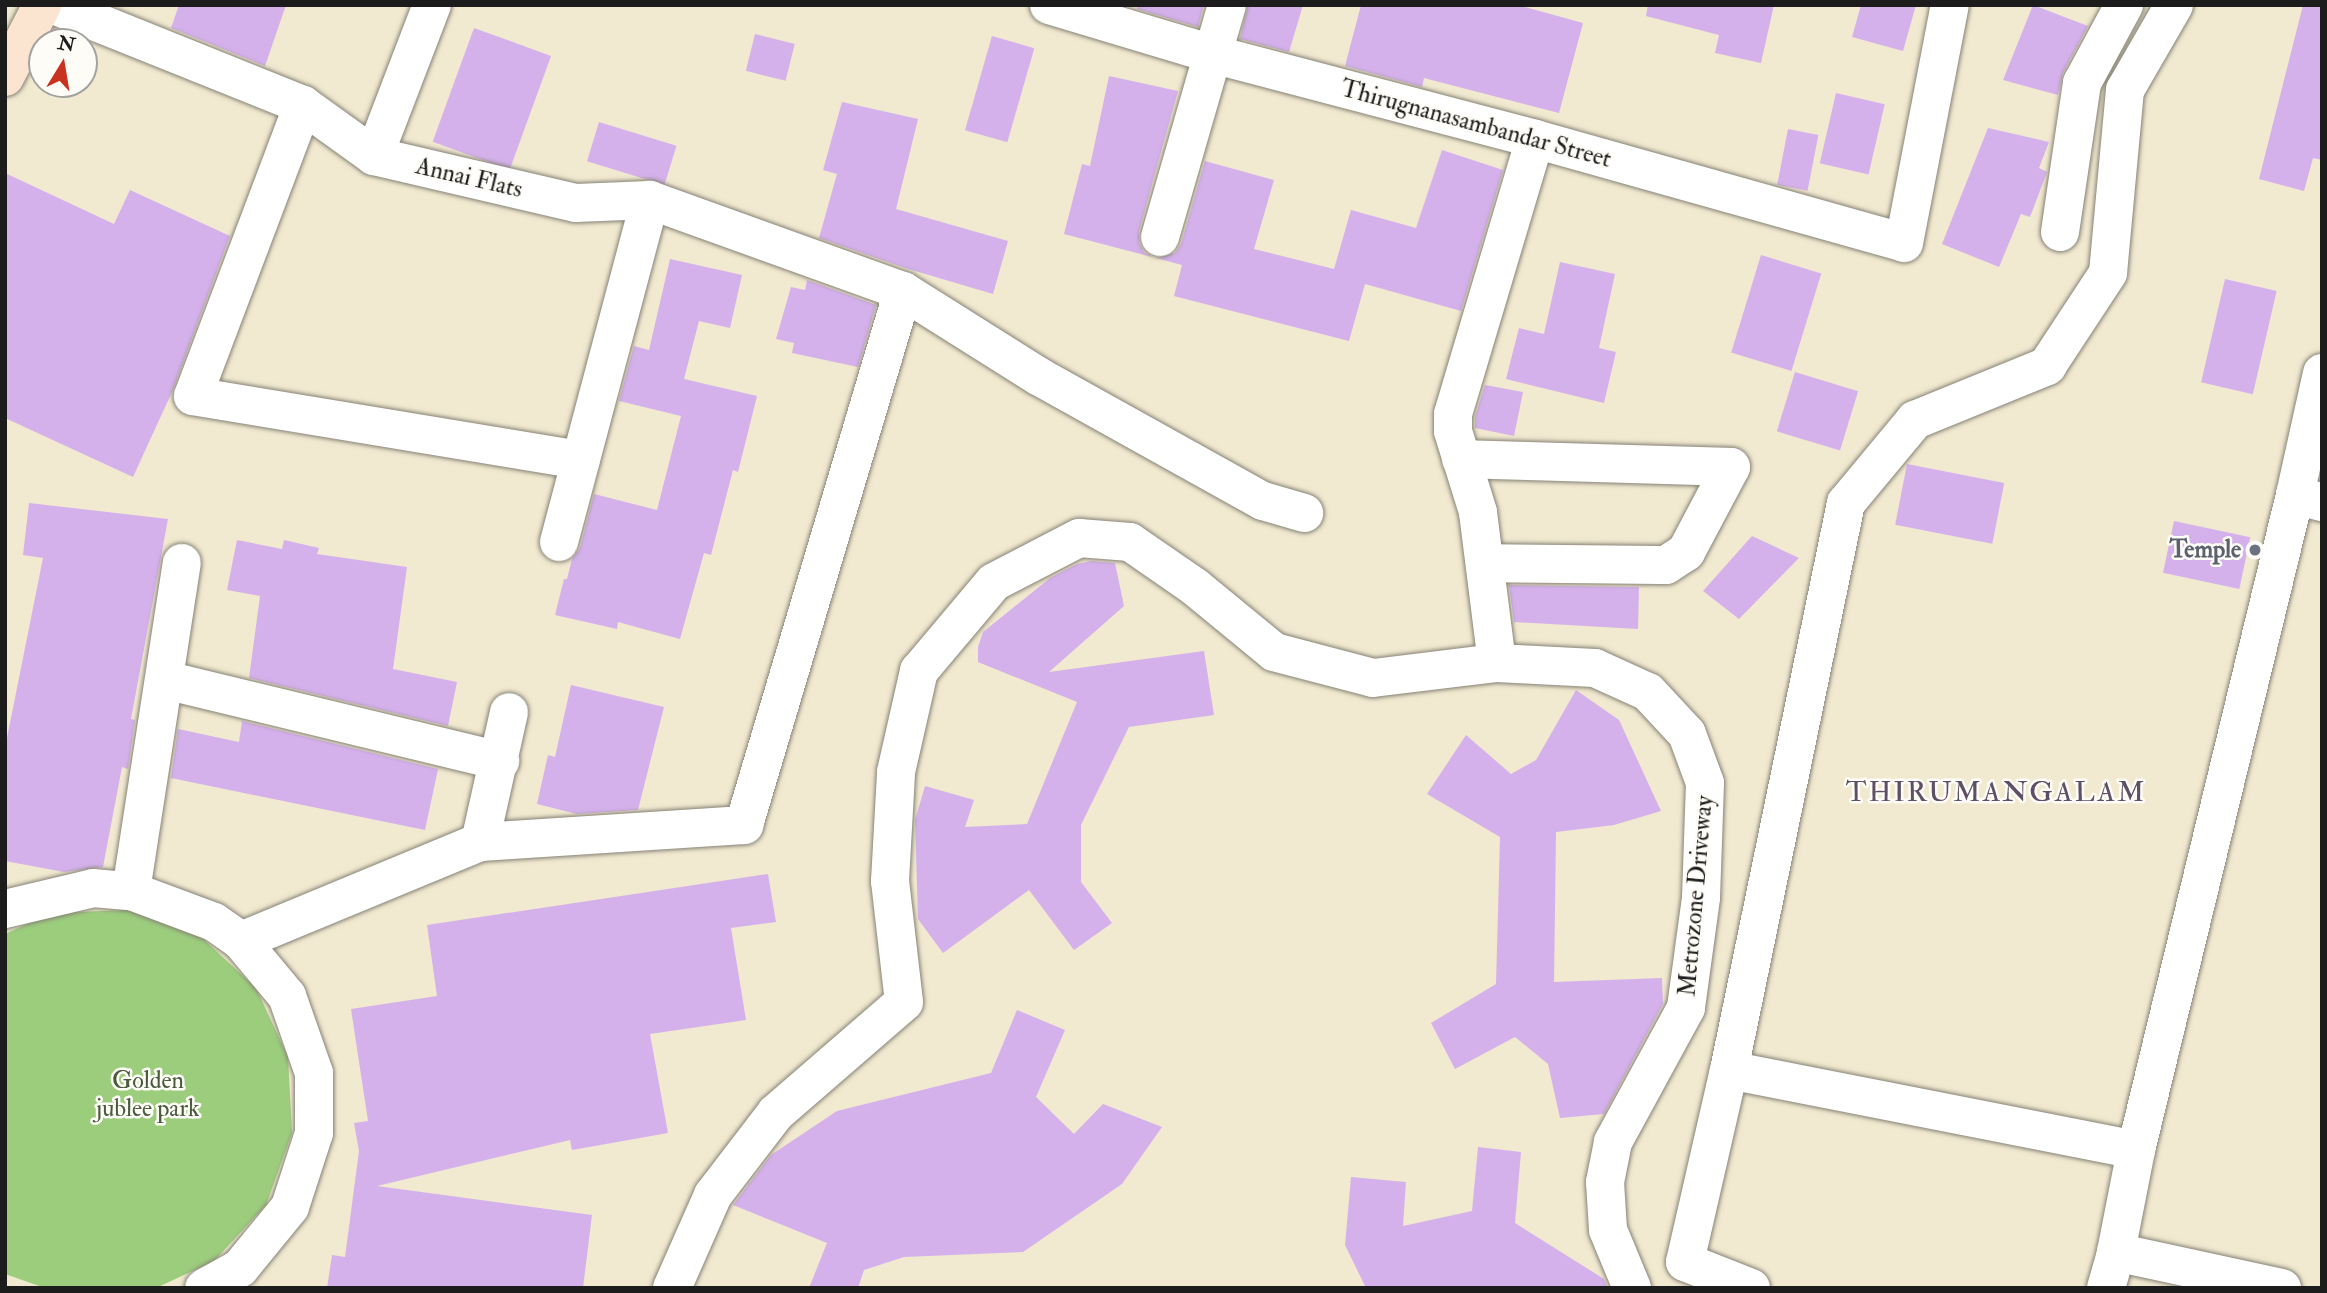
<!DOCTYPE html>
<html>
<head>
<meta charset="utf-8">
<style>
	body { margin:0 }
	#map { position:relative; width:2327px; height:1293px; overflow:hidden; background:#f1e9d0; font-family:"IM FELL Double Pica",serif }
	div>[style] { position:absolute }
	.green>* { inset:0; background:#9ccd7d }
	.building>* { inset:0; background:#d5b1ec; transform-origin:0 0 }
	.roads { filter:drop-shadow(0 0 2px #868276) drop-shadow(0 0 2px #868276) }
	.street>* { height:38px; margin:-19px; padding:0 19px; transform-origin:19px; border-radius:19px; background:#fff }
	.secondary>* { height:38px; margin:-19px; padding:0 19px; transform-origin:19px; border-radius:19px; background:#fce5d0 }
	.dots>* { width:19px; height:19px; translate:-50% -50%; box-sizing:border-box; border:4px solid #fdfcf7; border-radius:50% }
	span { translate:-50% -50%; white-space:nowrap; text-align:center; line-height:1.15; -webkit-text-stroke:5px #fdfcf7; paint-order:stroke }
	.street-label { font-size:24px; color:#1c1c1c }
	.worship-label { font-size:24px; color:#5b616d; font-weight:700 }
	.right { translate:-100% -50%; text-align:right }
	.park-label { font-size:24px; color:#495a3e }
	.quarter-label { font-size:28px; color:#5d5065; letter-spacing:2px }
	.frame { position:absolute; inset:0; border:7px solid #1c1c1c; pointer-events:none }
	.north { position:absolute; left:28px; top:28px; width:70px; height:70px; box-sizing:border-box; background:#fdfcf7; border:2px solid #a3a29f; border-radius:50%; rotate:11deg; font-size:19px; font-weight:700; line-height:28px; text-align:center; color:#1c1c1c }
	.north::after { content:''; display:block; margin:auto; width:24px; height:32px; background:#c8321e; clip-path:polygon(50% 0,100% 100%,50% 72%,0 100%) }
</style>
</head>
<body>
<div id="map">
	<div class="green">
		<div style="clip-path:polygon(127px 910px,200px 936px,256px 988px,288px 1057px,292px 1133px,266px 1205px,214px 1261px,156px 1288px,45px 1288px,5px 1274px,5px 934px,51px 913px)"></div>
	</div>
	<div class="building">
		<div style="clip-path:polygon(179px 5px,286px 5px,265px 66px,171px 28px)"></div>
		<div style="clip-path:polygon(1138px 5px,1204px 5px,1198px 27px,1137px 9px)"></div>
		<div style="clip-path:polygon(1248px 5px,1303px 5px,1289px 52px,1240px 39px)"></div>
		<div style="clip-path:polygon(1361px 5px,1518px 5px,1583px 23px,1559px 113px,1424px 78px,1422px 87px,1345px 66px)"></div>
		<div style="clip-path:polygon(1648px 5px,1774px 5px,1761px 63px,1715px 53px,1719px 35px,1646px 16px)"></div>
		<div style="clip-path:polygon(1861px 5px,1916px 5px,1903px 51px,1852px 37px)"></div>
		<div style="clip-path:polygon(2033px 5px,2088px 26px,2063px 73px,2058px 95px,2003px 80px)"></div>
		<div style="clip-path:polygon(2303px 5px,2322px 5px,2322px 160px,2313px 158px,2304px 191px,2259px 179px)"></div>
		<div style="left:474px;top:28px;width:82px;height:121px;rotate:20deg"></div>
		<div style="left:755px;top:34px;width:41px;height:38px;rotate:14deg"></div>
		<div style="left:992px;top:36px;width:44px;height:98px;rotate:16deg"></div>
		<div style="clip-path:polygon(1109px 76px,1178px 91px,1139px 231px,1139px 243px,1144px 252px,1152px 257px,1064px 234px,1082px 164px,1090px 166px)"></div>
		<div style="left:1836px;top:93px;width:50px;height:72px;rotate:13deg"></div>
		<div style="clip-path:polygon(842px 102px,918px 119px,896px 209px,1008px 241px,993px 294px,905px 268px,819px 238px,837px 174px,823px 170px)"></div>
		<div style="left:599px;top:122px;width:81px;height:41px;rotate:17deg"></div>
		<div style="clip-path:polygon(1988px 128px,2049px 142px,2039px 168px,2047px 172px,2030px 217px,2021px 214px,1999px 267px,1942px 244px)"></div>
		<div style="left:1788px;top:129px;width:31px;height:57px;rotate:11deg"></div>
		<div style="clip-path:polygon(1442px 150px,1503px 170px,1461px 311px,1365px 284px,1349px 341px,1174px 296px,1182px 265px,1156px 258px,1175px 253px,1181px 244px,1205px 161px,1274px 180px,1254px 249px,1334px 269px,1351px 210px,1416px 228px)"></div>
		<div style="clip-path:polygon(5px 173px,114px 224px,130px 190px,230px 236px,172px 392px,133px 477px,5px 418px)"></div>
		<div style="left:1761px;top:255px;width:63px;height:102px;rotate:17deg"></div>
		<div style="clip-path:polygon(670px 259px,742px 275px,730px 328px,699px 321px,684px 379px,757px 396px,738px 472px,733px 470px,711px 555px,704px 553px,680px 639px,618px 622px,617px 629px,555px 615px,564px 579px,567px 579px,572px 559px,580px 548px,594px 494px,657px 510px,681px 416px,619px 401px,634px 346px,649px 350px)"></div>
		<div style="clip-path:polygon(1560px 262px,1615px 274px,1599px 348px,1616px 352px,1604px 403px,1506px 379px,1519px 328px,1544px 334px)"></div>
		<div style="left:2225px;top:279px;width:53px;height:106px;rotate:13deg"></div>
		<div style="clip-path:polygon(807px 280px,876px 305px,858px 367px,792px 353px,794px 343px,776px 339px,791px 287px,805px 290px)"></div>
		<div style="left:1795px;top:372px;width:66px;height:62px;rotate:17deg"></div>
		<div style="clip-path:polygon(1485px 385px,1523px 392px,1514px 436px,1475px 428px,1475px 417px)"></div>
		<div style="left:1907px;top:464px;width:99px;height:62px;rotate:11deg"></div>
		<div style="clip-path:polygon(29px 503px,168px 519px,131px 719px,135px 720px,128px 769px,122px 767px,103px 867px,64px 872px,5px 861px,5px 748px,43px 558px,23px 555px)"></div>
		<div style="left:2174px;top:521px;width:78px;height:53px;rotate:12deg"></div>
		<div style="clip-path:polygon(1752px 536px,1799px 558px,1739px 619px,1703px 591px)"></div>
		<div style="clip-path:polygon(237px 540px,282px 549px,284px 540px,319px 548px,317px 554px,407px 567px,393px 669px,457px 682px,448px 726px,249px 678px,260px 596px,227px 590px)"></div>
		<div style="clip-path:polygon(1091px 561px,1115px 563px,1124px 606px,1049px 672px,1204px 651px,1214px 715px,1129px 727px,1081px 825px,1081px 882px,1112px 923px,1074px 950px,1029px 890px,943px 953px,918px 919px,915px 820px,925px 786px,974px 800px,965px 827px,1027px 824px,1077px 702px,978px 662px,978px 647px,983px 632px,1050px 578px,1077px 564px)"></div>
		<div style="clip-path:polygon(1509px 585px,1639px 587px,1638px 629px,1514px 622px)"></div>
		<div style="clip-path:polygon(571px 685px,664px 707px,638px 810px,577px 814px,537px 804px,548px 755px,555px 757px)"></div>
		<div style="clip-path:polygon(1576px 690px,1619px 720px,1661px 811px,1614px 825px,1556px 832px,1554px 982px,1662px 978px,1663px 1004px,1604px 1114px,1560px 1118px,1548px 1064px,1515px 1037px,1455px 1069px,1431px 1023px,1496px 984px,1500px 837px,1427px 794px,1466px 735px,1511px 774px,1536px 760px)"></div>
		<div style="clip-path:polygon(242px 721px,438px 769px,425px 830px,171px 778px,178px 729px,239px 742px)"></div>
		<div style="clip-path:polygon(768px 874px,776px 922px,731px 928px,746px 1020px,650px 1034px,668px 1133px,572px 1150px,570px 1140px,377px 1186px,592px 1215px,583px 1288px,327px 1288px,332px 1255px,345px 1257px,359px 1151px,354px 1123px,368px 1121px,351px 1009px,437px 996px,427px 925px)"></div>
		<div style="clip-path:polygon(1017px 1010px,1065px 1030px,1036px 1097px,1074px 1134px,1103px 1104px,1162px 1127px,1122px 1184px,1023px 1252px,904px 1257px,864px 1270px,858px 1288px,809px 1288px,827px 1243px,733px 1205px,771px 1155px,837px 1111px,991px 1073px)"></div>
		<div style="clip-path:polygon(1478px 1147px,1521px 1152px,1515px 1223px,1604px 1279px,1608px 1288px,1366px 1288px,1345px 1245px,1351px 1177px,1406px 1182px,1403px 1226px,1472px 1211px)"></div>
	</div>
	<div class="roads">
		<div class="street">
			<div style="left:54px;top:5px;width:268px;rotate:21.9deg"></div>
			<div style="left:303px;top:105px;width:87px;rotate:35.7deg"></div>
			<div style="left:374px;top:156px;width:207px;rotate:13.1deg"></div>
			<div style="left:576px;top:203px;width:74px;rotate:-2.3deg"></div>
			<div style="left:650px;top:200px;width:269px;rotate:19.8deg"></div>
			<div style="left:903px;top:291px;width:160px;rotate:32.2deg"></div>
			<div style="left:1038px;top:376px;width:257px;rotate:29.1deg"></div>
			<div style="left:1263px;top:501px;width:43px;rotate:16.3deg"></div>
			<div style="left:1049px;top:5px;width:170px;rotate:16.7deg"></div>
			<div style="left:1212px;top:54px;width:334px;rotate:14.7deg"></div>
			<div style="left:1535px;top:139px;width:383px;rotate:15.7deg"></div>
			<div style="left:1904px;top:243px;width:242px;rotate:-79.1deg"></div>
			<div style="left:303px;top:105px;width:311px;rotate:110.7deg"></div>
			<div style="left:193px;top:396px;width:393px;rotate:9.4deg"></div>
			<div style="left:374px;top:156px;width:162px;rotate:-69deg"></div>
			<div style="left:2060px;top:232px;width:151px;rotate:-81.6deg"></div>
			<div style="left:2082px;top:83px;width:89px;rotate:-61.7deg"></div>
			<div style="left:1160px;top:237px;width:241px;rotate:-73.9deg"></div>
			<div style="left:2322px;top:373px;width:125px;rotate:102.5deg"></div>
			<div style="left:2295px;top:495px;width:28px;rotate:15deg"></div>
			<div style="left:1461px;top:459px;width:270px;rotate:1.7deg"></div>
			<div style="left:1731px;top:467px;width:96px;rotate:117.9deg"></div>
			<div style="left:1686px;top:552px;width:24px;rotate:147deg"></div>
			<div style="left:1666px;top:565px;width:181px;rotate:-179.4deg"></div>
			<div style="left:559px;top:542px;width:354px;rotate:-75.1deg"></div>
			<div style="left:1497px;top:663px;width:152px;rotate:-97.2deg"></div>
			<div style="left:1478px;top:512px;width:85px;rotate:-107.2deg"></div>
			<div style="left:1453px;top:431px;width:17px;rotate:-90deg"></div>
			<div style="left:1453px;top:414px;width:287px;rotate:-73.4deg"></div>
			<div style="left:165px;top:680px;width:345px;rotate:13.6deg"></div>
			<div style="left:480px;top:842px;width:133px;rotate:-77.4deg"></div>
			<div style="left:131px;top:891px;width:332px;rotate:-81.2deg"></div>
			<div style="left:5px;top:909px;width:90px;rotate:-13.4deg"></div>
			<div style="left:93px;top:888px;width:38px;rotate:5deg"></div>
			<div style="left:131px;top:891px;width:89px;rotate:20.5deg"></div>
			<div style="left:214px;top:922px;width:33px;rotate:35deg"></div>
			<div style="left:241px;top:941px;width:72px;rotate:50.1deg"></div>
			<div style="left:287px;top:996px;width:82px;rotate:70.7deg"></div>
			<div style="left:314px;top:1073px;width:60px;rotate:90deg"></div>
			<div style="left:314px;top:1133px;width:78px;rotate:108deg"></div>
			<div style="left:290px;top:1207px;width:79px;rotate:129.3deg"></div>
			<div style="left:240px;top:1268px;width:41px;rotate:150.9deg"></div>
			<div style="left:241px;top:941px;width:259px;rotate:-22.5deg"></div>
			<div style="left:480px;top:842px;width:265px;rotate:-3.7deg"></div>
			<div style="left:744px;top:825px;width:557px;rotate:-73.42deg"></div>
			<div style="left:1729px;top:1070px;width:415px;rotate:11.1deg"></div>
			<div style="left:672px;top:1288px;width:102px;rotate:-66.2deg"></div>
			<div style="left:713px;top:1195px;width:103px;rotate:-52.5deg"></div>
			<div style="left:776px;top:1113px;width:169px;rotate:-40.9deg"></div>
			<div style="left:904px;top:1002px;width:122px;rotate:-96.6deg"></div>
			<div style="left:890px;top:881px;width:109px;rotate:-86.8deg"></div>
			<div style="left:896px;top:772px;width:104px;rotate:-77.2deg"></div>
			<div style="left:919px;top:671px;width:116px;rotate:-49.9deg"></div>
			<div style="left:994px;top:582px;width:96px;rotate:-27.4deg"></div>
			<div style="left:1079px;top:538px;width:51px;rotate:4.5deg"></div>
			<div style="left:1130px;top:542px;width:79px;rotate:34.7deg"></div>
			<div style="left:1195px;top:587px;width:102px;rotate:39.4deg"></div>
			<div style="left:1274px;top:652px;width:102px;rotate:14.7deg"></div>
			<div style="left:1373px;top:678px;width:125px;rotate:-6.9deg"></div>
			<div style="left:1497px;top:663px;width:98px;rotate:2.9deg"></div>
			<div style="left:1595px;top:668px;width:58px;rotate:24.4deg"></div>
			<div style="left:1648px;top:692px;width:57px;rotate:47.1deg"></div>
			<div style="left:1687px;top:734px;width:52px;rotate:69.8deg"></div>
			<div style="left:1705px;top:783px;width:115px;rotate:92deg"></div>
			<div style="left:1701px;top:898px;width:111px;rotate:97.8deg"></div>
			<div style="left:1686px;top:1008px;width:153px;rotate:118.6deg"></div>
			<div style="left:1613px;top:1142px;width:41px;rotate:101.3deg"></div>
			<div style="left:1605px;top:1182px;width:48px;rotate:86.4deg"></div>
			<div style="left:1608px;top:1230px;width:63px;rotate:67.5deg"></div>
			<div style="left:1751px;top:1288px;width:71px;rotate:-158.5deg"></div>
			<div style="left:1685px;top:1262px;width:197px;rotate:-77.1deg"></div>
			<div style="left:1729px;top:1070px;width:579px;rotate:-78.34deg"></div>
			<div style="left:1846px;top:503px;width:108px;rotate:-50.3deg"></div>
			<div style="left:1915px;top:420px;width:143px;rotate:-22.2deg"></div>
			<div style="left:2047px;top:366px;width:111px;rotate:-56.7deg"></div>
			<div style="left:2108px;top:273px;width:184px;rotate:-84.7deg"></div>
			<div style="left:2125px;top:90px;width:98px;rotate:-60deg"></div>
			<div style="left:2106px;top:1288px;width:37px;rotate:-74deg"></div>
			<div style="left:2282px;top:1288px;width:170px;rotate:-167.8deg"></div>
			<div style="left:2116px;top:1252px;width:104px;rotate:-78.9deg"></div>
			<div style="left:2136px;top:1150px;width:674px;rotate:-76.36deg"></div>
		</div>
		<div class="secondary">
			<div style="left:5px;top:77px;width:81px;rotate:-62.8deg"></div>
		</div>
	</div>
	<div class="dots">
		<div style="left:2255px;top:550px;background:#6b7280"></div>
	</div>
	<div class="street-label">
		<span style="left:1476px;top:124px;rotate:15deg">Thirugnanasambandar Street</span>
		<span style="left:469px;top:178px;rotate:13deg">Annai Flats</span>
		<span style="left:1696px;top:896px;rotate:-85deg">Metrozone Driveway</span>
	</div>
	<div class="worship-label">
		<span class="right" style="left:2241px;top:550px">Temple</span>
	</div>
	<div class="park-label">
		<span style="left:148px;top:1095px">Golden<br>jublee park</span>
	</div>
	<div class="quarter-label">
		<span style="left:1996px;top:793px">THIRUMANGALAM</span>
	</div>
	<div class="frame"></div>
	<div class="north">N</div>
</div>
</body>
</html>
